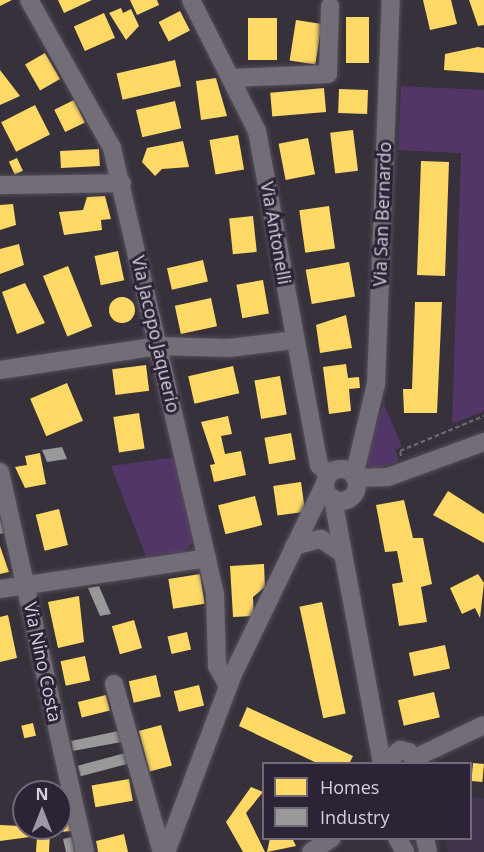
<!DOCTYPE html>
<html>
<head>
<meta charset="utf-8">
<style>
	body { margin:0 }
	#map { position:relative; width:484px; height:852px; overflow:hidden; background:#37313c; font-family:"Open Sans",sans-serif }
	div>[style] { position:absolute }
	.built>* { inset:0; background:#41344c }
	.green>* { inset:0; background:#523667 }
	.homes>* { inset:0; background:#ffd966; transform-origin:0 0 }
	.round { border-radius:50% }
	.industry>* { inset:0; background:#999; transform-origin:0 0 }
	.path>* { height:2px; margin-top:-1px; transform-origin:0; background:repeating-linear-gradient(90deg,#706c74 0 4.5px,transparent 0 7.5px) }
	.roads { filter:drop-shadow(0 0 2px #534e57) drop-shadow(0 0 2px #534e57) }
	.minor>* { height:18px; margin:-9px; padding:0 9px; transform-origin:9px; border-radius:9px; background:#726d77 }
	.minor>.ring { margin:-9px; padding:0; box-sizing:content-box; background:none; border:18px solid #726d77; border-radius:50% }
	span { translate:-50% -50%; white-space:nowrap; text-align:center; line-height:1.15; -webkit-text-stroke:6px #2d2336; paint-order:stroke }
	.street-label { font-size:18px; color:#d6cfdc }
	.legend { position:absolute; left:262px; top:762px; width:210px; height:78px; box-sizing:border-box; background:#2d2336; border:2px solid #716878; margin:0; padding:8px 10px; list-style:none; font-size:18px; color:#d6cfdc }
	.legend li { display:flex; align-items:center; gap:12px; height:30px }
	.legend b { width:30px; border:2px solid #716878 }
	.north { position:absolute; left:12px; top:780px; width:60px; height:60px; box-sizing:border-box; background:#2d2336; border:2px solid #716878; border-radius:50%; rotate:0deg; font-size:16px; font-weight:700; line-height:24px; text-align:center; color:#d6cfdc }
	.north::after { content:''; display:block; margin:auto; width:21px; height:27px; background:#9e98a4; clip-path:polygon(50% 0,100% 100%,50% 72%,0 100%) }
</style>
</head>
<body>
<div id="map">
	<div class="built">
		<div style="clip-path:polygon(471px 797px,484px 798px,484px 852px,448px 852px,444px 839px,470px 838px)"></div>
	</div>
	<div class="green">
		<div style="clip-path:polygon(401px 86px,484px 90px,484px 411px,452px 424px,461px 153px,398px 150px)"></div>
		<div style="clip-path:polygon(384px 404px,402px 447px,395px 450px,399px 461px,374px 470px,362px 460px)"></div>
		<div style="clip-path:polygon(176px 457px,194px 540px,186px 551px,147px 559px,111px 466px)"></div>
	</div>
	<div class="homes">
		<div style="clip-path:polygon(0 0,12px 0,0 6px)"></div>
		<div style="clip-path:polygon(58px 0,92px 0,64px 13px)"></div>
		<div style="clip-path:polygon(130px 0,157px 0,159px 5px,137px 15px)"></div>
		<div style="clip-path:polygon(423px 0,451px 0,457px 24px,430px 30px)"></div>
		<div style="clip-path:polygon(469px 0,484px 0,484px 25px,478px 26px)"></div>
		<div style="clip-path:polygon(121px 8px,123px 13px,131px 9px,139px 26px,126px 40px,109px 13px)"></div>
		<div style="left:180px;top:11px;width:22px;height:24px;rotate:63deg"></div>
		<div style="left:104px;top:13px;width:27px;height:33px;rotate:66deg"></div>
		<div style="left:346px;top:17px;width:23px;height:46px"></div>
		<div style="left:277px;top:18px;width:42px;height:29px;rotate:90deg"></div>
		<div style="left:296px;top:20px;width:26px;height:41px;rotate:9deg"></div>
		<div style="clip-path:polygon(478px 47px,484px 48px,484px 73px,444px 70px,445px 54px)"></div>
		<div style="left:45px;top:53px;width:30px;height:23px;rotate:60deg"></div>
		<div style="left:175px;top:60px;width:27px;height:60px;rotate:77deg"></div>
		<div style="clip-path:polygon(0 70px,20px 96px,0 105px)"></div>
		<div style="clip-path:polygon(216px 78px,227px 116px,201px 120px,196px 81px)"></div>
		<div style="left:324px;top:88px;width:24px;height:54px;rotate:85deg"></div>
		<div style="left:339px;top:89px;width:29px;height:24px;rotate:2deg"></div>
		<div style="left:74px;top:100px;width:25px;height:22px;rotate:64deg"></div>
		<div style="left:175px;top:101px;width:28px;height:40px;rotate:77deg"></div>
		<div style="left:35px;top:105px;width:33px;height:38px;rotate:63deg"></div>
		<div style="left:353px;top:130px;width:41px;height:23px;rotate:83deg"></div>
		<div style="left:238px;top:135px;width:35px;height:29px;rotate:80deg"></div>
		<div style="left:308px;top:138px;width:37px;height:30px;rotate:79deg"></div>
		<div style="clip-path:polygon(183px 141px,189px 167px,162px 169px,155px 176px,142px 162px,147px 148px)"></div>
		<div style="left:99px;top:149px;width:17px;height:39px;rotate:87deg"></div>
		<div style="left:17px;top:158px;width:14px;height:9px;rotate:65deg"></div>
		<div style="left:421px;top:161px;width:28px;height:114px;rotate:2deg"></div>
		<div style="clip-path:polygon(105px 196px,111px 219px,101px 220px,102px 230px,64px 235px,59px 212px,83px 210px,87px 197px)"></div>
		<div style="clip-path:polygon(13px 204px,16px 225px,0 230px,0 205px)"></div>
		<div style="left:329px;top:206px;width:43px;height:30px;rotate:82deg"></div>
		<div style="left:253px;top:216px;width:36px;height:24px;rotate:84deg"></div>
		<div style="clip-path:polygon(19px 244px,24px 265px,0 274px,0 249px)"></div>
		<div style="left:118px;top:251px;width:30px;height:24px;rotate:78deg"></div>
		<div style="left:203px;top:260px;width:22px;height:37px;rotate:77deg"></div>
		<div style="left:349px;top:262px;width:35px;height:44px;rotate:80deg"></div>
		<div style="left:68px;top:266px;width:65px;height:27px;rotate:68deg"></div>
		<div style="left:263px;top:280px;width:34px;height:27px;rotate:80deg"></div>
		<div style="clip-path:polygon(25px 283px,45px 323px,17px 334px,2px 292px)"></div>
		<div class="round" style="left:109px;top:297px;width:26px;height:26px"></div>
		<div style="left:211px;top:298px;width:29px;height:37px;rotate:78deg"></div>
		<div style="clip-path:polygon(415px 302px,442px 302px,437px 413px,404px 413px,403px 389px,412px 389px)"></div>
		<div style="clip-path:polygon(346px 315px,352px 348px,320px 353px,316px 325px)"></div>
		<div style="clip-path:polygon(346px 364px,348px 378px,359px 377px,360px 388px,349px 389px,351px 411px,329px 414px,323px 367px)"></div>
		<div style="left:146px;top:365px;width:26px;height:34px;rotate:83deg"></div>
		<div style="left:233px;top:366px;width:28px;height:46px;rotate:77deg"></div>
		<div style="left:280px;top:376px;width:39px;height:26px;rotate:80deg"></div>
		<div style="left:67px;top:383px;width:41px;height:40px;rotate:67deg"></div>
		<div style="left:139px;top:413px;width:36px;height:26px;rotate:81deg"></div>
		<div style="clip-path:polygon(228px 416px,232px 434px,221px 436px,225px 454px,241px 451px,246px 475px,214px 482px,210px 465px,215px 464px,201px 422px)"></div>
		<div style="left:291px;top:433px;width:27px;height:27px;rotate:80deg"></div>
		<div style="clip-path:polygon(40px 453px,46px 484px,25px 488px,15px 467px,27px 465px,25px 456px)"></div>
		<div style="left:301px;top:482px;width:30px;height:28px;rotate:82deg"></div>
		<div style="clip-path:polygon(448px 491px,484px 514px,484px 543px,433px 515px)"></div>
		<div style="left:255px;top:496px;width:30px;height:38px;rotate:76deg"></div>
		<div style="clip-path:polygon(404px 500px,413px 538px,423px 538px,432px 584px,421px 587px,427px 622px,399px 626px,392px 584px,403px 582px,397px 551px,385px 552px,376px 505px)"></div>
		<div style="left:59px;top:509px;width:37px;height:24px;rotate:76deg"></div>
		<div style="clip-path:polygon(0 546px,9px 572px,0 574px)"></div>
		<div style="clip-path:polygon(264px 564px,265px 587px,253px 597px,254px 616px,233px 617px,230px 566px)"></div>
		<div style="left:200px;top:574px;width:30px;height:32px;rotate:81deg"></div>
		<div style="clip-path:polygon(478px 574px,484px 583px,480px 618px,475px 608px,462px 614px,450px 588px)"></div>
		<div style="clip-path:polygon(79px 596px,84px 642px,58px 648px,48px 602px)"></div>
		<div style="left:322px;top:602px;width:114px;height:23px;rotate:78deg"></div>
		<div style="clip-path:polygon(8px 615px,17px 658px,0 662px,0 617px)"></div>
		<div style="left:134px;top:620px;width:29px;height:23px;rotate:74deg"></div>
		<div style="left:187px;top:632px;width:18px;height:20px;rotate:77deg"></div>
		<div style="left:445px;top:645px;width:24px;height:37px;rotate:78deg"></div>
		<div style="left:85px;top:656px;width:25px;height:25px;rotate:78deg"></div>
		<div style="left:156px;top:675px;width:22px;height:28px;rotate:77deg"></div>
		<div style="left:199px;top:685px;width:21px;height:26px;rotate:76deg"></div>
		<div style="left:434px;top:692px;width:26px;height:37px;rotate:77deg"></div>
		<div style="left:106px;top:695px;width:16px;height:29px;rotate:76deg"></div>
		<div style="clip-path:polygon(247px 707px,353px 756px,349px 764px,319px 764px,239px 726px)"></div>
		<div style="left:33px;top:723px;width:13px;height:12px;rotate:77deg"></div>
		<div style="left:161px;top:725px;width:42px;height:23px;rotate:75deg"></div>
		<div style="left:473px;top:763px;width:11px;height:18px;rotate:5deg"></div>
		<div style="left:129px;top:779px;width:22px;height:38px;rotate:80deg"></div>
		<div style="clip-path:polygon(251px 787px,263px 792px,246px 813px,265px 852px,243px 852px,226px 822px)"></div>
		<div style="clip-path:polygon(67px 817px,71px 831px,50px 833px,49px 852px,36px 852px,37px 836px,0 841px,0 825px,60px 828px,60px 818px)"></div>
		<div style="clip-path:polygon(124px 834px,128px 852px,98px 852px,96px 841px)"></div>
		<div style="clip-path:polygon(270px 838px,292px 838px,296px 846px,267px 852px)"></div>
	</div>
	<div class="industry">
		<div style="clip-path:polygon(62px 447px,67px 459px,47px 462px,42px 450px)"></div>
		<div style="clip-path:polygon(0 518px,4px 533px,0 534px)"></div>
		<div style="clip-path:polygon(99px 586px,111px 614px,100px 616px,88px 588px)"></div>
		<div style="clip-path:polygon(123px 730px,127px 741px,73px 751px,71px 741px)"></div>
		<div style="left:129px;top:752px;width:11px;height:53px;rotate:75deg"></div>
		<div style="clip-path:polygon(72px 837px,75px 852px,66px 852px,63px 839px)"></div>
	</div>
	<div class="path">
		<div style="left:401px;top:456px;width:5px;rotate:-101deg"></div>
		<div style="left:400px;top:451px;width:91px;rotate:-22.6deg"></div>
	</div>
	<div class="roads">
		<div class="minor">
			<div style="left:29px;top:0;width:170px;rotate:60.7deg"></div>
			<div style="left:112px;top:148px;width:457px;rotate:77deg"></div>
			<div style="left:215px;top:593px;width:73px;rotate:88.4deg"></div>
			<div style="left:217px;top:666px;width:23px;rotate:61deg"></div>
			<div style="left:191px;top:0;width:147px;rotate:63.3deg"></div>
			<div style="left:257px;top:131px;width:340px;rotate:79.5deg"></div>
			<div style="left:319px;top:465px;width:13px;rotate:45deg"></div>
			<div style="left:231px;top:78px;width:97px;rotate:-2.4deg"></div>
			<div style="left:328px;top:74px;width:68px;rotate:-88.3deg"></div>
			<div style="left:0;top:185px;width:122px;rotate:-0.9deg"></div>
			<div style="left:0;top:370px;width:160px;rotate:-8.6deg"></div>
			<div style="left:158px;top:346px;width:71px;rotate:1.6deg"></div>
			<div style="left:229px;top:348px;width:65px;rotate:-7deg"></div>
			<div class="ring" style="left:325px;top:469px;width:14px;height:14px"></div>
			<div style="left:0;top:472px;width:389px;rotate:77.4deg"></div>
			<div style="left:354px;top:476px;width:95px;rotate:-76.6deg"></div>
			<div style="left:376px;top:384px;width:384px;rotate:-87.8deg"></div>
			<div style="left:356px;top:478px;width:32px;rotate:-2deg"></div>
			<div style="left:388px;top:477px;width:102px;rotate:-20deg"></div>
			<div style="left:333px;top:499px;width:269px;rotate:79.5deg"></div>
			<div style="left:294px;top:546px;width:28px;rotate:-15deg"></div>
			<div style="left:321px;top:539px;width:25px;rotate:34deg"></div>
			<div style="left:0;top:589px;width:209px;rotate:-8.5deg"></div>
			<div style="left:114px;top:684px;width:175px;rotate:74.1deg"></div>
			<div style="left:415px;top:758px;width:76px;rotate:-25.6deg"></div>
			<div style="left:385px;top:764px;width:21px;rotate:-43deg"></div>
			<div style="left:400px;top:750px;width:9px;rotate:13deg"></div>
			<div style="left:409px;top:752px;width:14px;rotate:56deg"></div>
			<div style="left:397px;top:838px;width:16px;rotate:60deg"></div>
			<div style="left:425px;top:838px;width:14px;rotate:78deg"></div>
			<div style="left:166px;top:852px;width:188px;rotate:-69.4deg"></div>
			<div style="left:232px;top:676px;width:213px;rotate:-64.2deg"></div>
			<div style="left:311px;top:852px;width:25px;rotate:-34deg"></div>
		</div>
	</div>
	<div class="street-label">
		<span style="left:382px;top:214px;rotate:-88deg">Via San Bernardo</span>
		<span style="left:276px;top:233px;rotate:80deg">Via Antonelli</span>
		<span style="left:156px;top:334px;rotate:77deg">Via Jacopo Jaquerio</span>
		<span style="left:43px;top:662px;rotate:78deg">Via Nino Costa</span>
	</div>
	<ul class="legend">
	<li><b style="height:16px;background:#ffd966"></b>Homes</li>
	<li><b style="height:16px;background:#999"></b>Industry</li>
	</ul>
	<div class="north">N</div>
</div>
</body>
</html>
